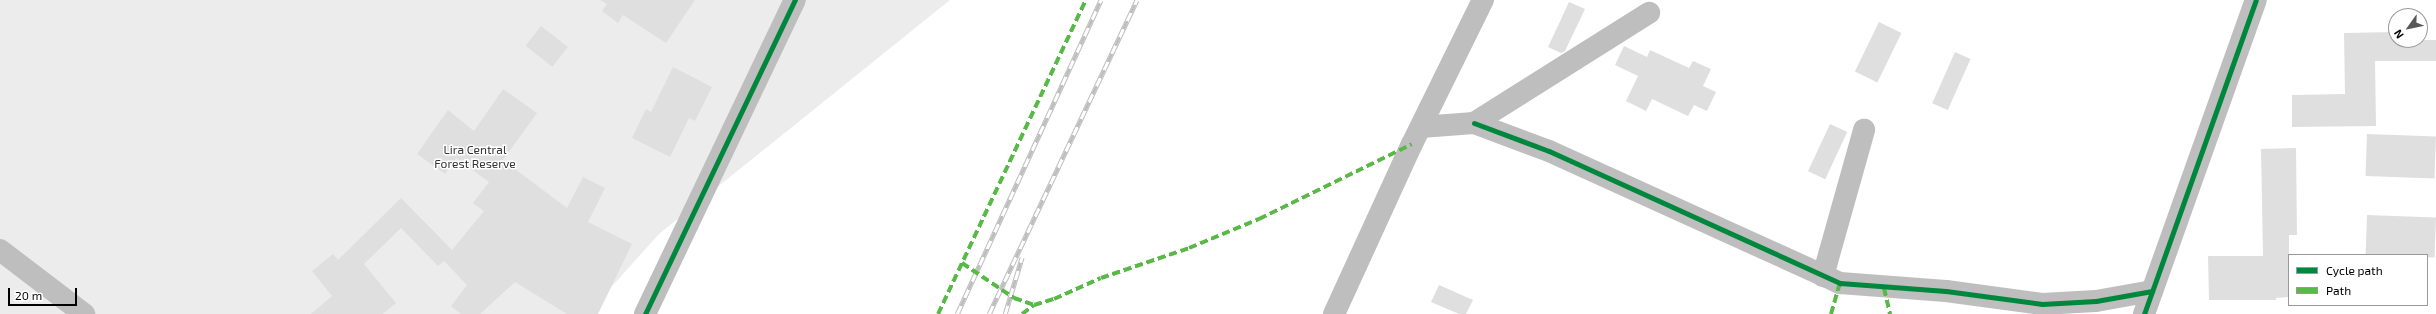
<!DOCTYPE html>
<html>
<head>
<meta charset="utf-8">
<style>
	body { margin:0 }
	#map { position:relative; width:2436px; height:314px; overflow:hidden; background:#fff; font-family:"Exo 2",sans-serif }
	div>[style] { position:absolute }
	.green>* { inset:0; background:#ececec }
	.building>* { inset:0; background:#dfdfdf; transform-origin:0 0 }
	.street>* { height:22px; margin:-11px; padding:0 11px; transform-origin:11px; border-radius:11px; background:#bebebe }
	.rail>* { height:4.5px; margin-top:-2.25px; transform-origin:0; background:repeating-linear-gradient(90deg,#fff 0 9px,#bebebe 0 18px); box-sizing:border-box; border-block:1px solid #bebebe }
	.quiet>* { height:4px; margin-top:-2px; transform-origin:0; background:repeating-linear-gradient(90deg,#58b947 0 8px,transparent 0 12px) }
	.cycleway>* { height:5px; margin:-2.5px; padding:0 2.5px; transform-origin:2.5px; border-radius:2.5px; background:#00873e }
	span { translate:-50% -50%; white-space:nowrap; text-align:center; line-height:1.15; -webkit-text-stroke:3px #fff; paint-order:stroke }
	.park-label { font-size:12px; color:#333 }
	.legend { position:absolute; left:2288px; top:254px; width:140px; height:52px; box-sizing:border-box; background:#fff; border:1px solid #999; margin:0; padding:5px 7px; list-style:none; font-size:12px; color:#000 }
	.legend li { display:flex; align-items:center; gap:8px; height:20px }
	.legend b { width:20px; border:1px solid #999 }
	.north { position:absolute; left:2388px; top:8px; width:40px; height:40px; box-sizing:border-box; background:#fff; border:1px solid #999; border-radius:50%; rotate:237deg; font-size:11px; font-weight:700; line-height:16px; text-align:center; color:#000 }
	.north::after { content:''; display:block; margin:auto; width:14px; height:18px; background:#595959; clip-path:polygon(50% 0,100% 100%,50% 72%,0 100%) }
	.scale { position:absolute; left:8px; top:288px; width:69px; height:18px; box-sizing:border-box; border:2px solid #000; border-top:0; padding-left:5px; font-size:12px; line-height:14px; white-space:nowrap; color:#000; -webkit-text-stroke:3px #fff; paint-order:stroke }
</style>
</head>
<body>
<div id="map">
	<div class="green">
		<div style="clip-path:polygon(0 0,950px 0,659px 234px,587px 314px,0 314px)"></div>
	</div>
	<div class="building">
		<div style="clip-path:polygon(600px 0,695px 0,666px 43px,623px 15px,618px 23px,602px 11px,607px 4px)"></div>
		<div style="clip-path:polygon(1569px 2px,1585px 9px,1565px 51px,1561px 53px,1548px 47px)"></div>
		<div style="left:1879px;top:22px;width:25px;height:55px;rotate:26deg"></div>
		<div style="left:541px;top:26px;width:34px;height:25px;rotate:38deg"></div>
		<div style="clip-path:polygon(2396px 32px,2396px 40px,2436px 40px,2436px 61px,2375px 61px,2376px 126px,2292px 127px,2292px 95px,2345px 94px,2344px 33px)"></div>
		<div style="clip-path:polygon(1624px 46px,1647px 57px,1650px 50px,1689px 68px,1693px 61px,1711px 69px,1703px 86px,1716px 92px,1707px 111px,1694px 105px,1688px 116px,1652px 99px,1646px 111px,1626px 101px,1638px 76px,1615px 65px)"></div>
		<div style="left:1955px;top:52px;width:17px;height:56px;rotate:24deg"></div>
		<div style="clip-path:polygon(673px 67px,712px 87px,695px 121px,689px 118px,670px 157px,632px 138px,646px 109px,651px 112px)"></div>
		<div style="clip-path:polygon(503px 89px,537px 113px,503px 160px,567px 208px,583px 177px,605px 188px,588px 222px,632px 244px,598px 314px,567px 314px,515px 282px,480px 314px,461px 314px,451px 306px,467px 285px,444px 261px,438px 266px,401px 228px,364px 264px,396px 303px,383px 314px,311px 314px,332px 296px,312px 271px,333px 254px,338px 260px,401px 198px,452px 250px,484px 211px,473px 203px,489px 182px,456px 158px,445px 174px,417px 154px,448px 110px,474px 131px)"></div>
		<div style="left:1830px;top:124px;width:19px;height:52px;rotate:25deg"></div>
		<div style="left:2367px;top:134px;width:69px;height:42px;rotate:2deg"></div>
		<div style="clip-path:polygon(2296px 148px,2297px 235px,2289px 235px,2289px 297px,2276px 298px,2276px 300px,2209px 300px,2208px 256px,2263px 256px,2261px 149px)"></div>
		<div style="left:2367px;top:215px;width:69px;height:40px;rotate:2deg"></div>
		<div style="clip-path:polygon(1439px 285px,1473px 300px,1466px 314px,1459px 314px,1431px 302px)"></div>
	</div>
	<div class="street">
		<div style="left:1474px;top:123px;width:80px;rotate:20.5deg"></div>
		<div style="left:1549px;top:151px;width:320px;rotate:24.4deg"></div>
		<div style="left:1840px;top:283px;width:106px;rotate:4.3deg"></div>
		<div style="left:1946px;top:291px;width:97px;rotate:7.7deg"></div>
		<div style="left:2042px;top:304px;width:54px;rotate:-3.2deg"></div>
		<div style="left:2096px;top:301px;width:57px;rotate:-10.1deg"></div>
		<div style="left:1421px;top:127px;width:53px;rotate:-4.3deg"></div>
		<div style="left:1474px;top:123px;width:207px;rotate:-32.2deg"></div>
		<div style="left:0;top:250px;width:106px;rotate:37.3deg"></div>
		<div style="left:1823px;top:276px;width:152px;rotate:-74.3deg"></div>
		<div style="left:645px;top:314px;width:348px;rotate:-64.5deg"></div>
		<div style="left:1334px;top:314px;width:187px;rotate:-65.4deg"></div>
		<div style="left:1412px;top:144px;width:161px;rotate:-63.8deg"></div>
		<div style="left:2144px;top:314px;width:333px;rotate:-70.4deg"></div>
	</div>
	<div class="rail">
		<div style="left:957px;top:314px;width:345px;rotate:-65.4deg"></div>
		<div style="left:989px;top:314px;width:347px;rotate:-64.8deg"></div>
		<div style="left:1005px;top:314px;width:59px;rotate:-73.4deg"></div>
	</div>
	<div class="quiet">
		<div style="left:962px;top:263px;width:63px;rotate:33.9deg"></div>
		<div style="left:1014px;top:298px;width:21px;rotate:19deg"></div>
		<div style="left:1034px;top:305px;width:21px;rotate:-17deg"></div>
		<div style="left:1054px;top:299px;width:51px;rotate:-24.1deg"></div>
		<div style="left:1101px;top:278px;width:93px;rotate:-18.8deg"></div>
		<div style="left:1189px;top:248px;width:76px;rotate:-22.5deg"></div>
		<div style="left:1259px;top:219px;width:170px;rotate:-26.1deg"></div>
		<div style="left:1884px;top:288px;width:27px;rotate:77deg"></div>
		<div style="left:938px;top:314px;width:347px;rotate:-64.8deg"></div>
		<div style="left:1022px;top:314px;width:15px;rotate:-37deg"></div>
		<div style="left:1831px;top:314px;width:32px;rotate:-74deg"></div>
	</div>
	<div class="cycleway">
		<div style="left:1474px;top:123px;width:80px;rotate:20.5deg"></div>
		<div style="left:1549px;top:151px;width:320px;rotate:24.4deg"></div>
		<div style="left:1840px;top:283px;width:106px;rotate:4.3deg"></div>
		<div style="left:1946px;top:291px;width:97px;rotate:7.7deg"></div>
		<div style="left:2042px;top:304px;width:54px;rotate:-3.2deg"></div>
		<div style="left:2096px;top:301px;width:57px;rotate:-10.1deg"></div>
		<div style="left:645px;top:314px;width:348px;rotate:-64.5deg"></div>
		<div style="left:2144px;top:314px;width:333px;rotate:-70.4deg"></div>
	</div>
	<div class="park-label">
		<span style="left:475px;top:157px">Lira Central<br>Forest Reserve</span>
	</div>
	<ul class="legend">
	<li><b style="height:5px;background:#00873e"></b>Cycle path</li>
	<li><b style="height:5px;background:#58b947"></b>Path</li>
	</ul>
	<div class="north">N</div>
	<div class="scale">20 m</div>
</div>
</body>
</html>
